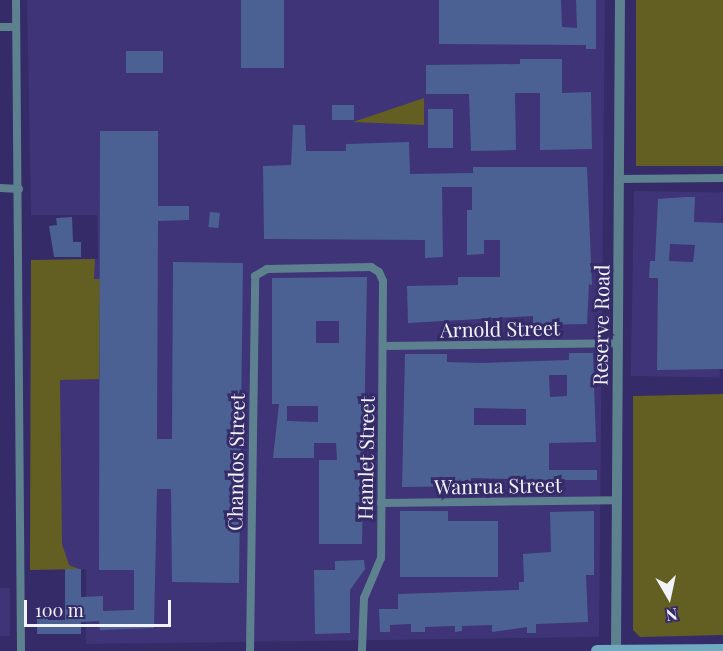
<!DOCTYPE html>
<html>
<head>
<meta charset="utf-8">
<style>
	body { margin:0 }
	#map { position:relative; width:723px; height:651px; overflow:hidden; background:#342b68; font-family:"Playfair Display",serif }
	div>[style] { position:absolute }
	.built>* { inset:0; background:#3e3477; transform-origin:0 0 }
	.green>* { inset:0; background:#635f22; transform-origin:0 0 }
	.building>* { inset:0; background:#4b6194; transform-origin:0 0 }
	.minor>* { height:8px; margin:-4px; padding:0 4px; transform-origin:4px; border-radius:4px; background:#5d818f }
	.tertiary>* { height:10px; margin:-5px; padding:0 5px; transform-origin:5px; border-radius:5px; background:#5d818f }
	.secondary>* { height:12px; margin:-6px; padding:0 6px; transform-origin:6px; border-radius:6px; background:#70aac1 }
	span { translate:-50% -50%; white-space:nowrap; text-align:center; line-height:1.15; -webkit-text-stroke:6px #342b68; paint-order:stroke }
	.street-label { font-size:20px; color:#f2f2f9 }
	.north { position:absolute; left:639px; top:567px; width:60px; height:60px; -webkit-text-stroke:4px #342b68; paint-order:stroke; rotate:171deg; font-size:16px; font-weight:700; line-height:24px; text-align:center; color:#f2f2f9 }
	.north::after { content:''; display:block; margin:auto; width:21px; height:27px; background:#f2f2f9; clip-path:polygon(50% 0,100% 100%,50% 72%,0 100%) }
	.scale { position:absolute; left:24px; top:600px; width:147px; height:27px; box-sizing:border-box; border:3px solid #f2f2f9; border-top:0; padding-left:8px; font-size:18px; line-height:21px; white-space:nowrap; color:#f2f2f9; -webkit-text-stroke:4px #342b68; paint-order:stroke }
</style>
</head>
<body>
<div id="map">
	<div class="built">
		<div style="clip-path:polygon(27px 0,605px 0,599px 637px,86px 644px,86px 569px,30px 570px,31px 260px,98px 259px,97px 215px,31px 215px)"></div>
		<div style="left:634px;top:191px;width:89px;height:185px;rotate:1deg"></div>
		<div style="left:0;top:588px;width:10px;height:48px"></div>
	</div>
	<div class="green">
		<div style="left:636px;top:0;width:87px;height:166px"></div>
		<div style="clip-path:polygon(424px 98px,424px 125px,353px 122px)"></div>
		<div style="clip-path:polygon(95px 259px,94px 279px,100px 279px,99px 379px,60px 380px,62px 544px,69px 565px,79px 569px,30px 570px,31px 260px)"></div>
		<div style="clip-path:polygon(723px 394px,723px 635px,640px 637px,633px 630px,633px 396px)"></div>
	</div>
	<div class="building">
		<div style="left:241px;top:0;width:43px;height:68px"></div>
		<div style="clip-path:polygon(439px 0,561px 0,562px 27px,577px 28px,576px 0,596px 0,596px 49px,586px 49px,586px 45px,439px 44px)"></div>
		<div style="left:126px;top:51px;width:37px;height:22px"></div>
		<div style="clip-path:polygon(520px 59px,562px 59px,562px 93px,591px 92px,592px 149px,540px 150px,540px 93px,515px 93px,516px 150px,471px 151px,469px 94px,426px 94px,426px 65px,520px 64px)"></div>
		<div style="left:332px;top:105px;width:22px;height:15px"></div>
		<div style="left:428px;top:109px;width:25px;height:39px"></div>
		<div style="clip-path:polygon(293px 125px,305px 125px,306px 151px,346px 151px,346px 144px,409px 142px,410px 174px,473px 173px,473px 167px,587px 167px,592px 285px,589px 284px,587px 324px,533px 325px,533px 316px,408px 323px,407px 286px,458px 285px,458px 277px,500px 277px,500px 240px,484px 240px,484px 254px,467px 255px,467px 210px,472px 210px,472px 187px,442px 187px,443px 257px,425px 258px,425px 240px,264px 239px,263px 166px,291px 165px)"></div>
		<div style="clip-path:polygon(100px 131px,158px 131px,158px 206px,189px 206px,189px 220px,158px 221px,157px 439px,172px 439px,173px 262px,243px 263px,239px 583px,172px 582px,171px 489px,157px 489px,154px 628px,100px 630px,99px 621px,81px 622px,81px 634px,37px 634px,37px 613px,48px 613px,48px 620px,65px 620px,65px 569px,81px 569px,81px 597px,103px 596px,103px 611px,134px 610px,134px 570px,99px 570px)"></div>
		<div style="clip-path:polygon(evenodd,685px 197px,695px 197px,694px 222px,723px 223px,723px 369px,657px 370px,658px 278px,649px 278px,650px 261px,655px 261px,658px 199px,685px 197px,670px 244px,695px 245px,693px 262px,669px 261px,670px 244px)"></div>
		<div style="left:210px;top:212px;width:10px;height:15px;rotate:6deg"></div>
		<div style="clip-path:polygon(72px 217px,73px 242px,81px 242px,81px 257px,54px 257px,49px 226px,57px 225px,56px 218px)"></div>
		<div style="clip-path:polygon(evenodd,367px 277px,362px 544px,319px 544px,319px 460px,337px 460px,336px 443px,314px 443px,314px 458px,273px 458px,279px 404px,272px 404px,272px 278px,367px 277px,316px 321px,339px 321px,339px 343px,316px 343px,316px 321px,367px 277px,287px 406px,318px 406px,318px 422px,287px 421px,287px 406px)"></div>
		<div style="clip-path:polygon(evenodd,569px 353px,593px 353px,596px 442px,549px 443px,549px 470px,597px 470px,597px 480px,562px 480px,562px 485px,551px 485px,551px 480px,471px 478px,471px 486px,402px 487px,405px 354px,447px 354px,447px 362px,482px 363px,569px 360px,569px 353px,549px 375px,567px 375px,567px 396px,550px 397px,549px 375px,569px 353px,474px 408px,526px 409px,526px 425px,474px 425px,474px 408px)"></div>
		<div style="clip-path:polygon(400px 511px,448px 511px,448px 521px,498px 521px,498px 577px,400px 577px)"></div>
		<div style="clip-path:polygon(594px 511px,594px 575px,586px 575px,588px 622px,536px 624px,536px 633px,527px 633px,527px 627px,492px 632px,492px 625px,462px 626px,462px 631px,455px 632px,455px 626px,425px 627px,425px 632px,411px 632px,411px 624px,390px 625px,390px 632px,380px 632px,379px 609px,398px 609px,398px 594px,519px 590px,519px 582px,524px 582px,523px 554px,551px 552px,550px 512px)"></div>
		<div style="clip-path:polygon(364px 560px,365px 569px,350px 590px,350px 633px,315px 634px,314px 570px,335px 570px,335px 561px)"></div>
	</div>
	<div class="minor">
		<div style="left:16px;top:0;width:651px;rotate:89.56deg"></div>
		<div style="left:0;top:27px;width:16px"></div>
		<div style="left:619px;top:179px;width:104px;rotate:-0.6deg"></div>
		<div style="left:0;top:188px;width:19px;rotate:3deg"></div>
		<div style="left:383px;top:346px;width:234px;rotate:-0.7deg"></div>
		<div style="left:381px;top:503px;width:235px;rotate:-0.7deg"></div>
		<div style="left:250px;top:651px;width:375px;rotate:-89.2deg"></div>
		<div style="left:255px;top:276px;width:14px;rotate:-30deg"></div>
		<div style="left:267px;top:269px;width:104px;rotate:-1.1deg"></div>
		<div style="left:371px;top:267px;width:9px;rotate:32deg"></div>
		<div style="left:379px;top:272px;width:10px;rotate:66deg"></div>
		<div style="left:383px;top:281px;width:277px;rotate:90.4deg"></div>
		<div style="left:381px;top:558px;width:43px;rotate:113deg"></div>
		<div style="left:364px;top:598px;width:53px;rotate:92.2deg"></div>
	</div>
	<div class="tertiary">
		<div style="left:616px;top:651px;width:651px;rotate:-89.65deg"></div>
	</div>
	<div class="secondary">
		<div style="left:597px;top:651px;width:126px;rotate:-0.5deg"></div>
	</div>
	<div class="street-label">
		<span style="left:600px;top:325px;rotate:-89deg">Reserve Road</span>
		<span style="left:500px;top:328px;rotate:-1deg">Arnold Street</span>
		<span style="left:365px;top:458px;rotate:-89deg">Hamlet Street</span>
		<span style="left:235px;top:462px;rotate:-89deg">Chandos Street</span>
		<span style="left:498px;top:485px;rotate:-1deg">Wanrua Street</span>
	</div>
	<div class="north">N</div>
	<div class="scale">100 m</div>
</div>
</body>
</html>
